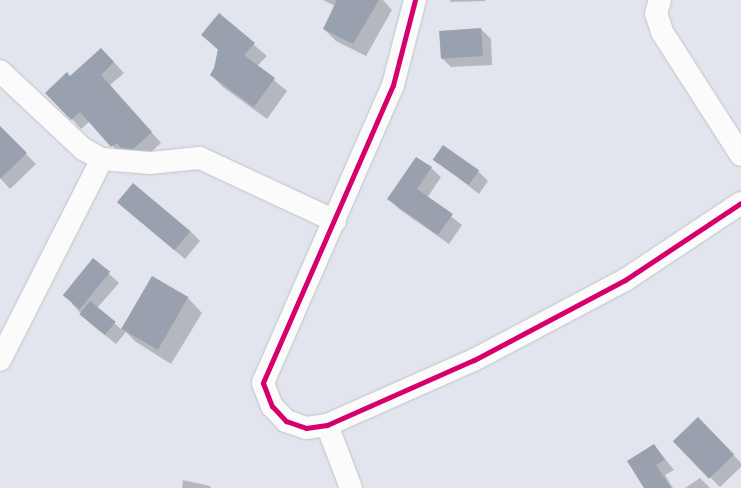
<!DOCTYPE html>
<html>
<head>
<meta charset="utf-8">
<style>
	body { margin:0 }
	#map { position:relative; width:741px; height:488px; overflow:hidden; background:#e2e5ed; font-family:"Open Sans",sans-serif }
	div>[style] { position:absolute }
	.shadow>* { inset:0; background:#0003 }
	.building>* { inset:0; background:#9aa1ae; transform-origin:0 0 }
	.roads { filter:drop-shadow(0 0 1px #c0c3c9) drop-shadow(0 0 1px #c0c3c9) }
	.minor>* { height:22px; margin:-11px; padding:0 11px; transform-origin:11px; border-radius:11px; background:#fbfbfc }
	.cycleway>* { height:5px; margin:-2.5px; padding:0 2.5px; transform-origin:2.5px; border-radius:2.5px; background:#d6006c }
	span { translate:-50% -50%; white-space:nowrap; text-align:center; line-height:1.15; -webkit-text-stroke:4px #ebf2fc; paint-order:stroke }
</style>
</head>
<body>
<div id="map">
	<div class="shadow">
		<div style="clip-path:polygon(323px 0,383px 0,392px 10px,366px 56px,336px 41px,324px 29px,335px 6px)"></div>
		<div style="clip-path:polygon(449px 0,485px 0,485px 1px,451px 2px)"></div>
		<div style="clip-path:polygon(219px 15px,267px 56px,257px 66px,287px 91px,267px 119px,223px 87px,211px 75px,215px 69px,218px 50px,202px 35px)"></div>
		<div style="clip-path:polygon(481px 29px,491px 39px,492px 65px,451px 67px,441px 57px,440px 31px)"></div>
		<div style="clip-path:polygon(111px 59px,124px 73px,110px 85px,161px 143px,143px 159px,122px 156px,90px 121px,81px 129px,72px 119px,70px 77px)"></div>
		<div style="clip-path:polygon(0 128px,36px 164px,10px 189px,0 178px)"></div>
		<div style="clip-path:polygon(435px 160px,478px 171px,488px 181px,479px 194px)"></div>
		<div style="clip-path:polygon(431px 168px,441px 177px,427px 198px,462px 225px,449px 244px,399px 209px,389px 199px)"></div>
		<div style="clip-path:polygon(118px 202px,190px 231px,200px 241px,185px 259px)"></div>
		<div style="clip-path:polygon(93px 259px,119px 283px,97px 308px,121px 329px,152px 277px,188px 298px,202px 313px,171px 364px,136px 342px,126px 332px,116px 344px,91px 324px,72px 304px)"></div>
		<div style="clip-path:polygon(698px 418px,741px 463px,741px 467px,720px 487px,674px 441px)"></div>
		<div style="clip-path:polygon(654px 445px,674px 470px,665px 475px,673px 488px,647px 488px)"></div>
		<div style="clip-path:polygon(700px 478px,710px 488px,685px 488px)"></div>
		<div style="clip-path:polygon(183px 480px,210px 486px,211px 488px,182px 488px)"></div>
	</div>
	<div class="building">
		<div style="clip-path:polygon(337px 0,379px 0,353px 44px,323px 29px)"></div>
		<div style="clip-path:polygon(219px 13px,255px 43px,244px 55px,275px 78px,254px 107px,210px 75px,214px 68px,218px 49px,201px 35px)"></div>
		<div style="left:481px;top:28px;width:28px;height:42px;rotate:86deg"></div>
		<div style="clip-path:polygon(101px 48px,114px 62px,101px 75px,152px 132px,133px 149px,121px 148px,117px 143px,111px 147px,80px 112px,71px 120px,45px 93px,67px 72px,70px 76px)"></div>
		<div style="clip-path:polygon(0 126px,27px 153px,0 179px)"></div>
		<div style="left:443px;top:145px;width:44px;height:18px;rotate:35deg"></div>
		<div style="clip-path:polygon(416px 157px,432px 167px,417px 189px,453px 214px,438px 235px,387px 199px)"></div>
		<div style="left:133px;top:183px;width:75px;height:25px;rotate:40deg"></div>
		<div style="left:93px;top:258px;width:22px;height:48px;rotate:39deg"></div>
		<div style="left:152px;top:276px;width:42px;height:61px;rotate:30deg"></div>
		<div style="left:90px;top:301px;width:33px;height:17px;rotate:39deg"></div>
		<div style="left:698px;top:417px;width:52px;height:35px;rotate:46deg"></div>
		<div style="clip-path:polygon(654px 444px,665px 460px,656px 465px,671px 488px,644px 488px,627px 461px)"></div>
	</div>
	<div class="roads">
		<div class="minor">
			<div style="left:415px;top:0;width:88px;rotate:104.5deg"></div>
			<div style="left:393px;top:85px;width:325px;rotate:113.6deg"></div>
			<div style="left:263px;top:383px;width:25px;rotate:69deg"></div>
			<div style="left:272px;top:406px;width:21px;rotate:47deg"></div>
			<div style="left:286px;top:421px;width:21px;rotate:19deg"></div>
			<div style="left:306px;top:428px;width:21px;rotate:-8deg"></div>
			<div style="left:327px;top:425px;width:161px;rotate:-23.9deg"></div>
			<div style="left:474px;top:360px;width:171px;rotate:-27.9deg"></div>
			<div style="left:625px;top:280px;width:139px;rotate:-33.6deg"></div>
			<div style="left:660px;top:0;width:14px;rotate:107deg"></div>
			<div style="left:656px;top:13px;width:20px;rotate:72deg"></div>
			<div style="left:662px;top:32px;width:146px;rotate:57.3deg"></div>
			<div style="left:0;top:71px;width:114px;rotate:43.2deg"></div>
			<div style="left:83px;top:149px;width:21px;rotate:28deg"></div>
			<div style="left:102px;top:159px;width:48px;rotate:4.8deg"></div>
			<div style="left:150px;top:163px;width:50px;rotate:-5.7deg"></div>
			<div style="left:200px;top:158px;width:149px;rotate:25deg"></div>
			<div style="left:0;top:360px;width:225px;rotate:-63.1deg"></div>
			<div style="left:327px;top:425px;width:67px;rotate:69.1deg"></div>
		</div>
	</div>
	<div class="cycleway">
		<div style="left:415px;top:0;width:88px;rotate:104.5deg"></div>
		<div style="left:393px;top:85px;width:325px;rotate:113.6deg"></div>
		<div style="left:263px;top:383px;width:25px;rotate:69deg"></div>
		<div style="left:272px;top:406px;width:21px;rotate:47deg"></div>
		<div style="left:286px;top:421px;width:21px;rotate:19deg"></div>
		<div style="left:306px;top:428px;width:21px;rotate:-8deg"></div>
		<div style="left:327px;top:425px;width:161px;rotate:-23.9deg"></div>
		<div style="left:474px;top:360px;width:171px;rotate:-27.9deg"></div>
		<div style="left:625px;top:280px;width:139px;rotate:-33.6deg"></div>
	</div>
</div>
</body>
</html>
